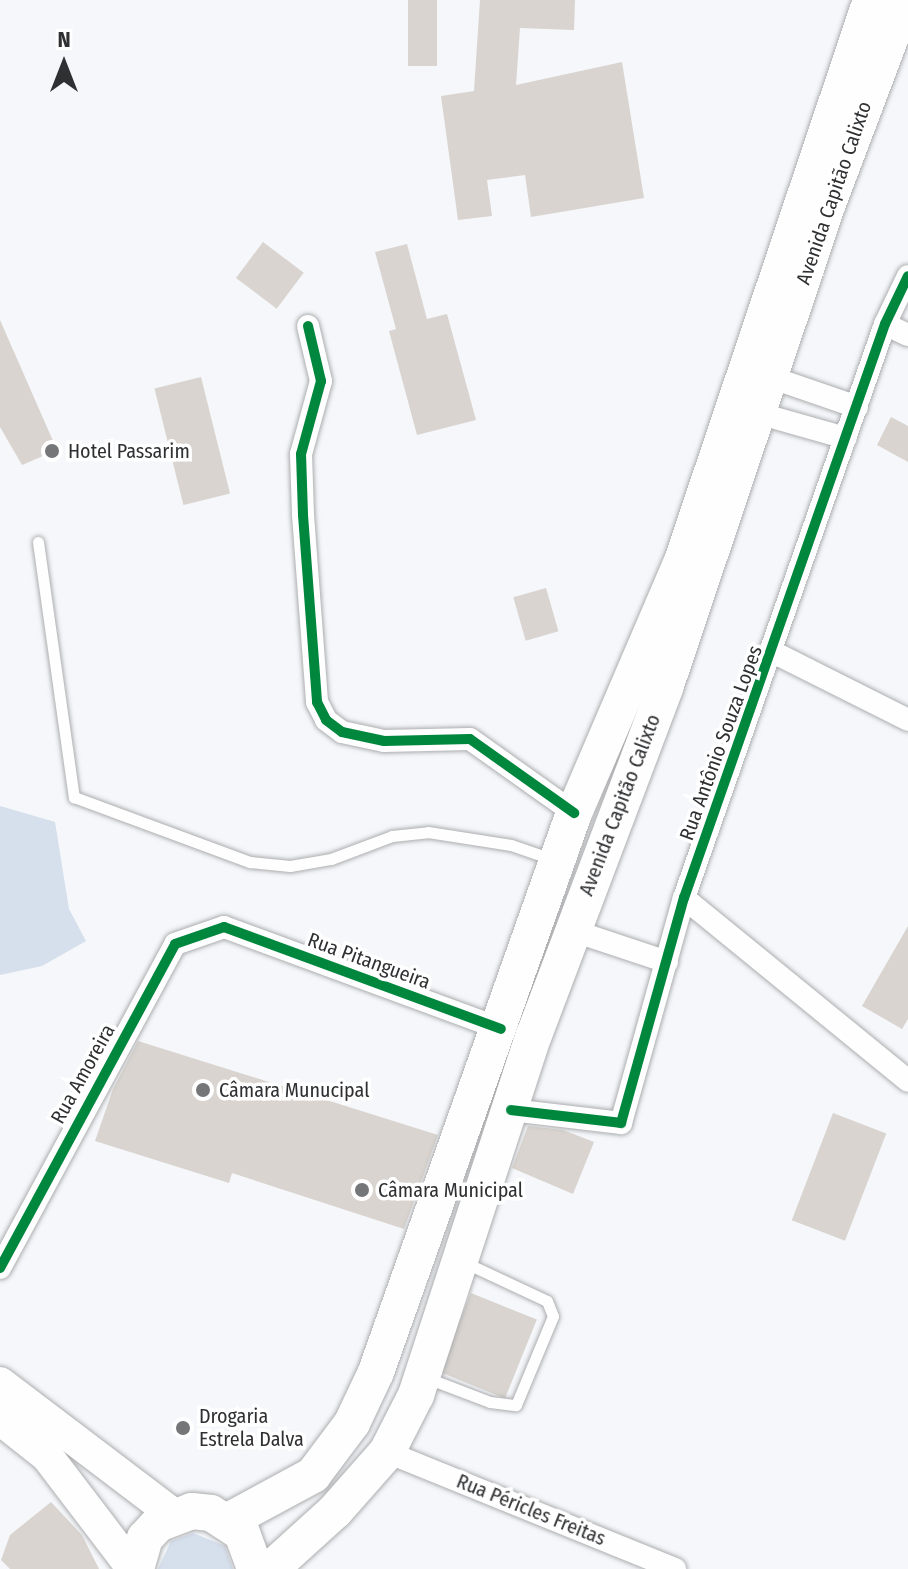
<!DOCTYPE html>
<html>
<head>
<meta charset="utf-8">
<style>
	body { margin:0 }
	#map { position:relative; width:908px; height:1569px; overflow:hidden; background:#f5f7fa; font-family:"Fira Sans Condensed",sans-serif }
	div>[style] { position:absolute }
	.green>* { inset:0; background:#d6dfec }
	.building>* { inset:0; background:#d9d4cf; transform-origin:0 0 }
	.roads { filter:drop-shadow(0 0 2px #acadaf) drop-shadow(0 0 2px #acadaf) }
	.lane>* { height:11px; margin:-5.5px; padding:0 5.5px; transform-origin:5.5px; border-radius:5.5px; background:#fefefe }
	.street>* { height:22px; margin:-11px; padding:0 11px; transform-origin:11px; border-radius:11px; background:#fefefe }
	.secondary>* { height:32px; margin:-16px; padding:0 16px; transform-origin:16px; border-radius:16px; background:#fefefe }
	.primary>* { height:36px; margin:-18px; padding:0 18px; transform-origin:18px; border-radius:18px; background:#fefefe }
	.cycleway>* { height:10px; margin:-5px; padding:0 5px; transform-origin:5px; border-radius:5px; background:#00873e }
	.dots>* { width:22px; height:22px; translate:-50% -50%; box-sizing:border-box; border:4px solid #fff; border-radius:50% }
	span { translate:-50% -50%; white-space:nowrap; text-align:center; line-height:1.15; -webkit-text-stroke:7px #fff; paint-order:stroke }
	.street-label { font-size:20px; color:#2f3032 }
	.poi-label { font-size:20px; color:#2f3032 }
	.left { translate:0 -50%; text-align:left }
	.north { position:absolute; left:24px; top:24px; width:80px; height:80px; -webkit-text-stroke:6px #fff; paint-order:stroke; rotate:0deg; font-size:22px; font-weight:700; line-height:32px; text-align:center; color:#2f3032 }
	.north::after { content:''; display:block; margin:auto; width:28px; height:36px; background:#2f3032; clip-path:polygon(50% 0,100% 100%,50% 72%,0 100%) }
</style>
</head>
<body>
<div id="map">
	<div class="green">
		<div style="clip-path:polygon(0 806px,55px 822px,69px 909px,86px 941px,42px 966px,0 975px)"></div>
		<div style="clip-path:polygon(193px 1533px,225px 1546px,233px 1569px,158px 1569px,171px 1541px)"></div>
	</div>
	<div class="building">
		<div style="left:408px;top:0;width:29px;height:66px"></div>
		<div style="clip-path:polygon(480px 0,575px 0,574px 30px,520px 28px,516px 85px,622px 62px,644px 198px,531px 217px,525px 175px,487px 180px,492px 216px,458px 220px,441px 96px,474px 91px)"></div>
		<div style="left:263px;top:242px;width:51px;height:45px;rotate:37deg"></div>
		<div style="clip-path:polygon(407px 244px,427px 319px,447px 314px,476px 420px,417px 435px,389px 331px,396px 329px,375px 252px)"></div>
		<div style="clip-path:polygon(0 320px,57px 450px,22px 465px,0 427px)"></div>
		<div style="left:201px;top:377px;width:120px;height:48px;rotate:76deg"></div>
		<div style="clip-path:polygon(891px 417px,908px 426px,908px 462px,877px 445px)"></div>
		<div style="left:546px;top:588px;width:45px;height:34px;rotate:74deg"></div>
		<div style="clip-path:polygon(908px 926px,908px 1019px,902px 1029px,862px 1006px)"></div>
		<div style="clip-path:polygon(138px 1041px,438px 1135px,404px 1229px,232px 1173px,229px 1183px,95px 1141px,113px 1089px)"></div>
		<div style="left:833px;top:1113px;width:57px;height:115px;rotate:21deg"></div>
		<div style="clip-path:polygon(528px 1126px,563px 1130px,594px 1142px,573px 1194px,512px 1168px)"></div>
		<div style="left:471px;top:1293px;width:71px;height:85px;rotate:22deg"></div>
		<div style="clip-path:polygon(51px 1502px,82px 1535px,99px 1569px,10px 1569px,1px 1560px,10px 1535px)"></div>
	</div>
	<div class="roads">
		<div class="lane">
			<div style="left:38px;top:542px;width:258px;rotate:82deg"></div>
			<div style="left:74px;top:797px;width:188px;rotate:20.3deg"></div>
			<div style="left:250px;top:862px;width:40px;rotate:5.7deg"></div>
			<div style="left:290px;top:866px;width:42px;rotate:-9.7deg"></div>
			<div style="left:331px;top:859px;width:65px;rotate:-20.7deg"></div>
			<div style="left:392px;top:836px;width:36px;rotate:-6deg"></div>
			<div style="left:428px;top:832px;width:84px;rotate:8.9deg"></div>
			<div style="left:511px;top:845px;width:43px;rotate:18.9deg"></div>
			<div style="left:427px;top:1378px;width:67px;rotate:20.9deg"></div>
			<div style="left:490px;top:1402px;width:26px;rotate:7deg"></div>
			<div style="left:516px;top:1405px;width:96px;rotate:-67.4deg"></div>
			<div style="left:553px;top:1316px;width:16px;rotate:-112deg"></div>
			<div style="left:547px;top:1301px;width:89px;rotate:-154.9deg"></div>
		</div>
		<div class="street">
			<div style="left:885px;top:324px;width:25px;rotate:26deg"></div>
			<div style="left:308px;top:326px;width:57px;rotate:76.7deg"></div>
			<div style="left:321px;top:381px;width:76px;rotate:105.3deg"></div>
			<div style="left:301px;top:454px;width:61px;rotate:88.1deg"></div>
			<div style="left:303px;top:515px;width:188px;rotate:85.7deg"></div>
			<div style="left:317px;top:702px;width:20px;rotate:63deg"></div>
			<div style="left:326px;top:720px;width:20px;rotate:37deg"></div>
			<div style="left:342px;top:732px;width:43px;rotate:12.1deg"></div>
			<div style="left:384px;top:741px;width:86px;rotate:-1.3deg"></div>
			<div style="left:470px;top:739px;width:128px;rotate:35.4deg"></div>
			<div style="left:773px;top:378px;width:89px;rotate:19deg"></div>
			<div style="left:761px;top:414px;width:88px;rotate:15.8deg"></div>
			<div style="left:773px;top:652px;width:151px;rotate:26.7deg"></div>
			<div style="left:684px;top:898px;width:289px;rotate:39.2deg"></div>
			<div style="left:574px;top:931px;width:98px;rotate:18.4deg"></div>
			<div style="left:511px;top:1110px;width:111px;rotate:6.7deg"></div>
			<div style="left:621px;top:1123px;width:234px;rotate:-74.4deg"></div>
			<div style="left:684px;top:898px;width:608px;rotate:-70.7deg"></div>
			<div style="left:885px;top:324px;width:53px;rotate:-64.4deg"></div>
			<div style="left:0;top:1268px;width:368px;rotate:-61.6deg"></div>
			<div style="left:175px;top:944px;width:52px;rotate:-19.1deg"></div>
			<div style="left:224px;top:927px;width:295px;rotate:20.2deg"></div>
			<div style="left:387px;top:1452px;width:311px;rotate:22.1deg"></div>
		</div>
		<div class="secondary">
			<div style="left:0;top:1383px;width:218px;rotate:37.2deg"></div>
			<div style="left:0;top:1419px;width:60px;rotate:38.2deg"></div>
			<div style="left:47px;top:1456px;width:142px;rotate:52.7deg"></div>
		</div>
		<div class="primary">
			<div style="left:228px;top:1521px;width:97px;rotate:-28.4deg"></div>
			<div style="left:313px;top:1475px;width:65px;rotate:-53.1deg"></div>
			<div style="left:352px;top:1423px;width:56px;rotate:-64.8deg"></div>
			<div style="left:376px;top:1372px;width:593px;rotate:-70.5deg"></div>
			<div style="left:574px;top:813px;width:274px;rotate:-66.8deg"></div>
			<div style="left:682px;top:561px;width:592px;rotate:-71.38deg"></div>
			<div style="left:136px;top:1569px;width:32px;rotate:-74deg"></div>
			<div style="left:145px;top:1538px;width:19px;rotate:-47deg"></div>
			<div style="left:158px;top:1524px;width:36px;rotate:-21deg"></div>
			<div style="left:192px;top:1511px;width:19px;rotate:6deg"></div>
			<div style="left:211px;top:1513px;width:37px;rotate:33deg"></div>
			<div style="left:242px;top:1533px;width:38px;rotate:70deg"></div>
			<div style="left:271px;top:1569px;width:86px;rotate:-42.2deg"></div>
			<div style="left:335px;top:1511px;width:79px;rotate:-48.6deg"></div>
			<div style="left:387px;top:1452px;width:64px;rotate:-63deg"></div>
			<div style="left:416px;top:1395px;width:379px;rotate:-71.9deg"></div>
			<div style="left:534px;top:1035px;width:371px;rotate:-69.3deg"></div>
			<div style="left:665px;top:688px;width:508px;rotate:-71.42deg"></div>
			<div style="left:827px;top:206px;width:220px;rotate:-69.3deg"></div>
		</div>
	</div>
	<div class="cycleway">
		<div style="left:308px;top:326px;width:57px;rotate:76.7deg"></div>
		<div style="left:321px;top:381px;width:76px;rotate:105.3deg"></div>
		<div style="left:301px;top:454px;width:61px;rotate:88.1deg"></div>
		<div style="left:303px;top:515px;width:188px;rotate:85.7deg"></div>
		<div style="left:317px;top:702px;width:20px;rotate:63deg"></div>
		<div style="left:326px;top:720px;width:20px;rotate:37deg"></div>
		<div style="left:342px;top:732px;width:43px;rotate:12.1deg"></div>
		<div style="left:384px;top:741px;width:86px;rotate:-1.3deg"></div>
		<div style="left:470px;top:739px;width:128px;rotate:35.4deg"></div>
		<div style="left:511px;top:1110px;width:111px;rotate:6.7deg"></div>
		<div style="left:621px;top:1123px;width:234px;rotate:-74.4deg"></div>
		<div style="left:684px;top:898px;width:608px;rotate:-70.7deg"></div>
		<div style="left:885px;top:324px;width:53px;rotate:-64.4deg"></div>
		<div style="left:0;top:1268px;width:368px;rotate:-61.6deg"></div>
		<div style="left:175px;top:944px;width:52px;rotate:-19.1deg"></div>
		<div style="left:224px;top:927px;width:295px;rotate:20.2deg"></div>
	</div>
	<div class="dots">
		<div style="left:52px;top:451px;background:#747678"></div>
		<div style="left:203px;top:1090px;background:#747678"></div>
		<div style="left:362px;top:1190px;background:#747678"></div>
		<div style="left:183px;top:1428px;background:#747678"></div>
	</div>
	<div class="street-label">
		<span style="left:834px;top:193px;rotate:-71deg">Avenida Capitão Calixto</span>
		<span style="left:721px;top:743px;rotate:-70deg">Rua Antônio Souza Lopes</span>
		<span style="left:620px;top:805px;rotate:-69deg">Avenida Capitão Calixto</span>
		<span style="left:369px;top:961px;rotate:20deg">Rua Pitangueira</span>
		<span style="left:83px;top:1074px;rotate:-61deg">Rua Amoreira</span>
		<span style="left:531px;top:1510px;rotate:22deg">Rua Péricles Freitas</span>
	</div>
	<div class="poi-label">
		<span class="left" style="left:68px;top:451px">Hotel Passarim</span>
		<span class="left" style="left:219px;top:1090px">Câmara Munucipal</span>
		<span class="left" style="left:378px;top:1190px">Câmara Municipal</span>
		<span class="left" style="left:199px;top:1428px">Drogaria<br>Estrela Dalva</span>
	</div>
	<div class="north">N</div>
</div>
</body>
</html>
